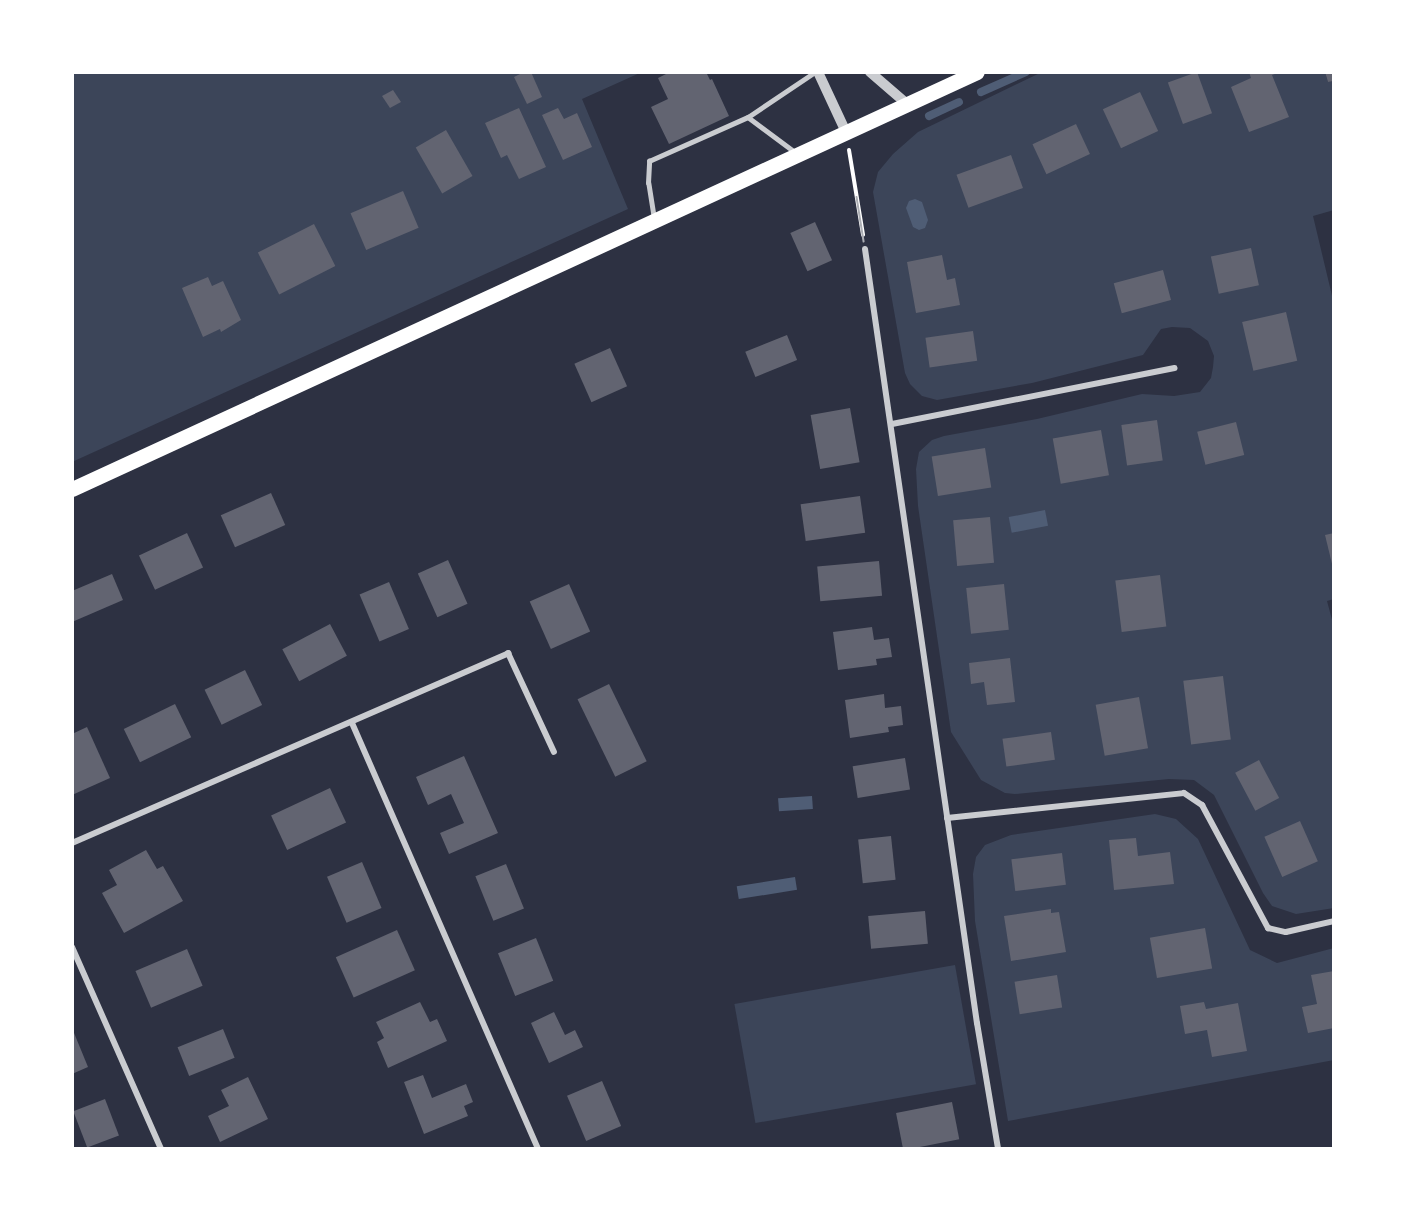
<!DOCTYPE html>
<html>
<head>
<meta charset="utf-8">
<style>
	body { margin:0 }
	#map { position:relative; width:1406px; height:1221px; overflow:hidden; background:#2d3142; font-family:"PT Serif",serif }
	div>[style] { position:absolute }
	.green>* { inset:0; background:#3c4559; transform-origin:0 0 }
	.water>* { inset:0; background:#4f5d75; transform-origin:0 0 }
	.stream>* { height:8px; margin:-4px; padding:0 4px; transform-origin:4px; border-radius:4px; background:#4f5d75 }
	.building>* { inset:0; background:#626471; transform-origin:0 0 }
	.path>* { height:4px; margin:-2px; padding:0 2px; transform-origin:2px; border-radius:2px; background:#fff }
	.service>* { height:4.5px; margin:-2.25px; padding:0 2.25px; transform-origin:2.25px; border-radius:2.25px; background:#caccd0 }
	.minor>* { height:6px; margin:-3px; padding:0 3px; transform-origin:3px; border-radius:3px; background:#caccd0 }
	.tertiary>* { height:10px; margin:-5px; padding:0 5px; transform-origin:5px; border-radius:5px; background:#caccd0 }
	.primary>* { height:15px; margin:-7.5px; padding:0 7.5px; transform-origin:7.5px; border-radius:7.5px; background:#fff }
	.tram>* { height:1.5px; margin:-0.75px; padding:0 0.75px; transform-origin:0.75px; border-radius:0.75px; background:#abadb3 }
	span { translate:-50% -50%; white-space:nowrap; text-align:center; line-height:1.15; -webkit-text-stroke:5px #fff; paint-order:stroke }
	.frame { position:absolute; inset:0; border:74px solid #fff; pointer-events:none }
</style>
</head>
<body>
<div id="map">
	<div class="green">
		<div style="clip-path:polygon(72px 72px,642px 72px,582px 99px,628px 209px,72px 462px)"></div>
		<div style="clip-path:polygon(1042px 72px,1325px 72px,1328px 82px,1334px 81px,1334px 210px,1313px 216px,1334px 304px,1334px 599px,1327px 601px,1334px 627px,1334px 908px,1296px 914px,1272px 906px,1263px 893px,1214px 795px,1194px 780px,1169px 779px,1015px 794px,1005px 793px,981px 780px,951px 732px,918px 506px,916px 469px,919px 452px,932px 440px,944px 436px,1037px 419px,1142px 394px,1174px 396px,1200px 392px,1211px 378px,1213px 367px,1214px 356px,1208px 341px,1190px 328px,1172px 327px,1161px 329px,1143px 355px,1032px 383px,937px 400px,922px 396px,910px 384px,905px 373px,873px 192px,878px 172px,893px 154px,918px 132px)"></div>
		<div style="clip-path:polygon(1155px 814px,1176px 819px,1198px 839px,1250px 950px,1277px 963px,1334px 948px,1334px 1060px,1008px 1121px,975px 921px,973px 874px,976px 857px,985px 845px,1011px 835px)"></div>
		<div style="left:955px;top:965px;width:121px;height:224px;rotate:80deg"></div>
	</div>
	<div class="water">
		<div style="clip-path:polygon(915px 199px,922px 202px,928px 220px,925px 228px,919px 230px,913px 227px,906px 208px,909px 201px)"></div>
		<div style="left:1045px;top:510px;width:16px;height:37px;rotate:79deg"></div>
		<div style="left:812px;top:796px;width:13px;height:34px;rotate:86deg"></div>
		<div style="left:795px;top:877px;width:13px;height:59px;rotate:81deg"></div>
	</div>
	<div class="stream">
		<div style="left:981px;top:92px;width:49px;rotate:-24deg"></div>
		<div style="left:929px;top:116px;width:33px;rotate:-25deg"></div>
	</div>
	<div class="building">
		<div style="clip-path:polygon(524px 72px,531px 72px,542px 97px,527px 104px,514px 77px)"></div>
		<div style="clip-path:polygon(670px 72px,706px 72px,710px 80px,712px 79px,729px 116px,669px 144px,651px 107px,668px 99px,658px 78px)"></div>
		<div style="left:1197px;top:72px;width:44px;height:31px;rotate:70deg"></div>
		<div style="clip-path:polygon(1249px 72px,1280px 72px,1272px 75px,1289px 117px,1249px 132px,1231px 87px,1251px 78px)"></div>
		<div style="clip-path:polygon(1325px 72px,1334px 72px,1334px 81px,1328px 82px)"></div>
		<div style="clip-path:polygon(393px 90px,401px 102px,390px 108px,382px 96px)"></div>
		<div style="left:1140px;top:92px;width:43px;height:41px;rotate:65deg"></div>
		<div style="clip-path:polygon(519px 108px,546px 167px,519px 179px,507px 155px,501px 158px,485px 123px)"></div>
		<div style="clip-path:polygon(558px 108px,564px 119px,577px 113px,592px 147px,563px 160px,542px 115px)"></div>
		<div style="left:1076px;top:124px;width:33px;height:48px;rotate:65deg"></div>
		<div style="left:446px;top:130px;width:53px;height:35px;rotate:60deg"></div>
		<div style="left:1011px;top:155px;width:35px;height:58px;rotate:70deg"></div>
		<div style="left:403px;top:191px;width:40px;height:57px;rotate:67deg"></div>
		<div style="left:815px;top:222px;width:42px;height:27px;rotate:66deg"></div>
		<div style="left:314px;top:224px;width:47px;height:63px;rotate:63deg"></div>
		<div style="left:1251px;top:248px;width:38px;height:41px;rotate:78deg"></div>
		<div style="clip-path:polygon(942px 255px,947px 280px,955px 278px,960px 305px,916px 313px,907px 262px)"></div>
		<div style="left:1163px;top:270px;width:31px;height:51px;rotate:75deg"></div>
		<div style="clip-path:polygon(208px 277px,212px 286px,223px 281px,241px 320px,221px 332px,220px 329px,203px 337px,182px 288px)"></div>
		<div style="left:1286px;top:312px;width:50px;height:45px;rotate:77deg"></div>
		<div style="left:973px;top:331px;width:30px;height:48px;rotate:82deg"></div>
		<div style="left:787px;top:335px;width:27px;height:45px;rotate:68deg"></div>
		<div style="left:610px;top:348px;width:42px;height:39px;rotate:66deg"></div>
		<div style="left:850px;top:408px;width:55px;height:40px;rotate:80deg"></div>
		<div style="left:1157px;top:420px;width:41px;height:36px;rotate:82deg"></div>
		<div style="left:1236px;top:422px;width:34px;height:40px;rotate:76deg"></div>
		<div style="left:1101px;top:430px;width:46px;height:49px;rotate:80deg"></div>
		<div style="left:985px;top:448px;width:40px;height:54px;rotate:81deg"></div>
		<div style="left:271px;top:493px;width:35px;height:55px;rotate:66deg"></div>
		<div style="left:860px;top:496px;width:37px;height:60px;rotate:82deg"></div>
		<div style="left:990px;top:517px;width:46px;height:37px;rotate:85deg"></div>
		<div style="left:187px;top:533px;width:38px;height:53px;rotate:65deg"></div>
		<div style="clip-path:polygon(1334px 533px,1334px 568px,1333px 568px,1325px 535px)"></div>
		<div style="left:448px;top:560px;width:48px;height:33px;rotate:66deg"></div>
		<div style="left:879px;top:561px;width:35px;height:62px;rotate:85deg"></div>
		<div style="clip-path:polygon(112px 574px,123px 600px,72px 622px,72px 591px)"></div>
		<div style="left:1160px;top:575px;width:52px;height:45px;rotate:83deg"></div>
		<div style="left:389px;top:582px;width:51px;height:32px;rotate:67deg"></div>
		<div style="left:569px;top:584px;width:52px;height:43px;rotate:66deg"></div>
		<div style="left:1004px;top:584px;width:46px;height:38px;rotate:84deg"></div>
		<div style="left:330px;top:624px;width:36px;height:54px;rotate:62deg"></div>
		<div style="clip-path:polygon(872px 627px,874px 640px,889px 638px,892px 657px,876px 659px,877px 665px,838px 670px,833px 632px)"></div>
		<div style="clip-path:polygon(1010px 658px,1015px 702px,987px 705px,984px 682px,971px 684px,969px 663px)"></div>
		<div style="left:245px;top:670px;width:39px;height:45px;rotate:64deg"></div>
		<div style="left:1223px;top:676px;width:64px;height:40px;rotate:83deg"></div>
		<div style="left:609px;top:684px;width:86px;height:35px;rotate:64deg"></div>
		<div style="clip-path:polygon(884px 694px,885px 708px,901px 706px,903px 725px,888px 727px,889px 732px,850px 738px,845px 700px)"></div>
		<div style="left:1139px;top:697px;width:52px;height:44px;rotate:80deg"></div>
		<div style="left:175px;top:704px;width:37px;height:57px;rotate:64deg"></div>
		<div style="clip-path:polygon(87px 727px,110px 778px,72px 795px,72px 734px)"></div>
		<div style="left:1051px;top:732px;width:28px;height:49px;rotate:82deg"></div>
		<div style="clip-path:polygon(464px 756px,498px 833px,449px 854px,440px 833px,464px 823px,451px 794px,428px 805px,416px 777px)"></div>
		<div style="left:905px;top:758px;width:32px;height:53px;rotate:81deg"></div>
		<div style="left:1259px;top:760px;width:43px;height:27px;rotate:62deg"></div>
		<div style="left:330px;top:788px;width:38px;height:65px;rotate:65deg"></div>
		<div style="left:1300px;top:821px;width:44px;height:39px;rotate:66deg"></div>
		<div style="left:891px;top:836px;width:44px;height:33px;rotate:84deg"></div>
		<div style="clip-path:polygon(1136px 838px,1138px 856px,1170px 852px,1174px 884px,1114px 890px,1109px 840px)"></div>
		<div style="clip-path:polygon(146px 850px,157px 869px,163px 866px,183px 901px,124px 933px,102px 893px,117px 885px,109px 870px)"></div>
		<div style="left:1062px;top:853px;width:32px;height:51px;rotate:83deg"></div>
		<div style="left:362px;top:862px;width:50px;height:38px;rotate:67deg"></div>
		<div style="left:506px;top:864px;width:48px;height:33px;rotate:68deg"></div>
		<div style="clip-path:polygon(1051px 909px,1051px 913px,1059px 912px,1066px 952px,1011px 961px,1004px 916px)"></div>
		<div style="left:925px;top:911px;width:33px;height:57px;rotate:85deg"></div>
		<div style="left:1205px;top:928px;width:41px;height:56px;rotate:80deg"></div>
		<div style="left:397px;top:930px;width:44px;height:67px;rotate:66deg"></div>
		<div style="left:536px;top:938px;width:46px;height:41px;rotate:68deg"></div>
		<div style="left:187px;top:949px;width:40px;height:56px;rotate:67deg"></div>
		<div style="clip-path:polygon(1334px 971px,1334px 1028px,1308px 1033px,1302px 1007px,1317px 1004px,1311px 975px)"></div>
		<div style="left:1057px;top:975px;width:33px;height:43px;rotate:81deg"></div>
		<div style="clip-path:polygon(420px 1002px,430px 1022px,437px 1019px,447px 1041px,388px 1068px,377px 1042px,384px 1038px,376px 1022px)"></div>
		<div style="clip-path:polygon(1204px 1002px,1206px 1009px,1238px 1003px,1247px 1051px,1212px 1057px,1207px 1030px,1185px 1034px,1180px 1006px)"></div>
		<div style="clip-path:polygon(554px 1012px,565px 1035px,575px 1030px,583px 1047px,549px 1063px,531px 1023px)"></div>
		<div style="clip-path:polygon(72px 1028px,88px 1067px,72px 1074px)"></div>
		<div style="left:223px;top:1029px;width:31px;height:49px;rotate:68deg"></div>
		<div style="clip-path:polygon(423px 1075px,432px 1098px,466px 1084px,473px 1102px,464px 1106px,468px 1116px,424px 1134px,404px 1082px)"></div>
		<div style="clip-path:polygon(248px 1077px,268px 1119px,220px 1142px,208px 1116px,229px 1106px,221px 1090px)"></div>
		<div style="left:602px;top:1081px;width:49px;height:38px;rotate:67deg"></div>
		<div style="left:105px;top:1099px;width:39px;height:34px;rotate:69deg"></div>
		<div style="left:952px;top:1102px;width:38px;height:57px;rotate:79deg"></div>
	</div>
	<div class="path">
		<div style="left:849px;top:150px;width:86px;rotate:80.6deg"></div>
	</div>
	<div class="service">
		<div style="left:748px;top:117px;width:81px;rotate:-33.9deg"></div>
		<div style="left:654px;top:219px;width:36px;rotate:-99deg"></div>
		<div style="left:648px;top:183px;width:22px;rotate:-87deg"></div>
		<div style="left:649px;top:161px;width:108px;rotate:-24deg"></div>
		<div style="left:748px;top:117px;width:59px;rotate:36.7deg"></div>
	</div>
	<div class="minor">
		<div style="left:865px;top:249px;width:782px;rotate:81.77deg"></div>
		<div style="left:977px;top:1023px;width:128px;rotate:80.5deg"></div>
		<div style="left:892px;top:424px;width:288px;rotate:-11.2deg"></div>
		<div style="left:352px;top:723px;width:465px;rotate:66.4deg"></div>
		<div style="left:947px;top:818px;width:238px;rotate:-6deg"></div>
		<div style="left:1184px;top:793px;width:22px;rotate:34deg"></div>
		<div style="left:1202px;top:805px;width:140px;rotate:61.8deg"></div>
		<div style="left:1268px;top:928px;width:18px;rotate:13deg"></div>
		<div style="left:1286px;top:932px;width:49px;rotate:-12.9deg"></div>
		<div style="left:72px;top:843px;width:476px;rotate:-23.5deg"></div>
		<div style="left:508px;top:653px;width:109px;rotate:65.1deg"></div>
		<div style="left:72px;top:947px;width:221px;rotate:66.2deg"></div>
	</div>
	<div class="tertiary">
		<div style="left:818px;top:72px;width:66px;rotate:65deg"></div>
		<div style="left:870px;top:72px;width:49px;rotate:40.9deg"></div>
	</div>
	<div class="primary">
		<div style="left:72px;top:489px;width:996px;rotate:-24.74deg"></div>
	</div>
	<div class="tram">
		<div style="left:857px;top:197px;width:45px;rotate:81deg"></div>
	</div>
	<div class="frame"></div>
</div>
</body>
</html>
